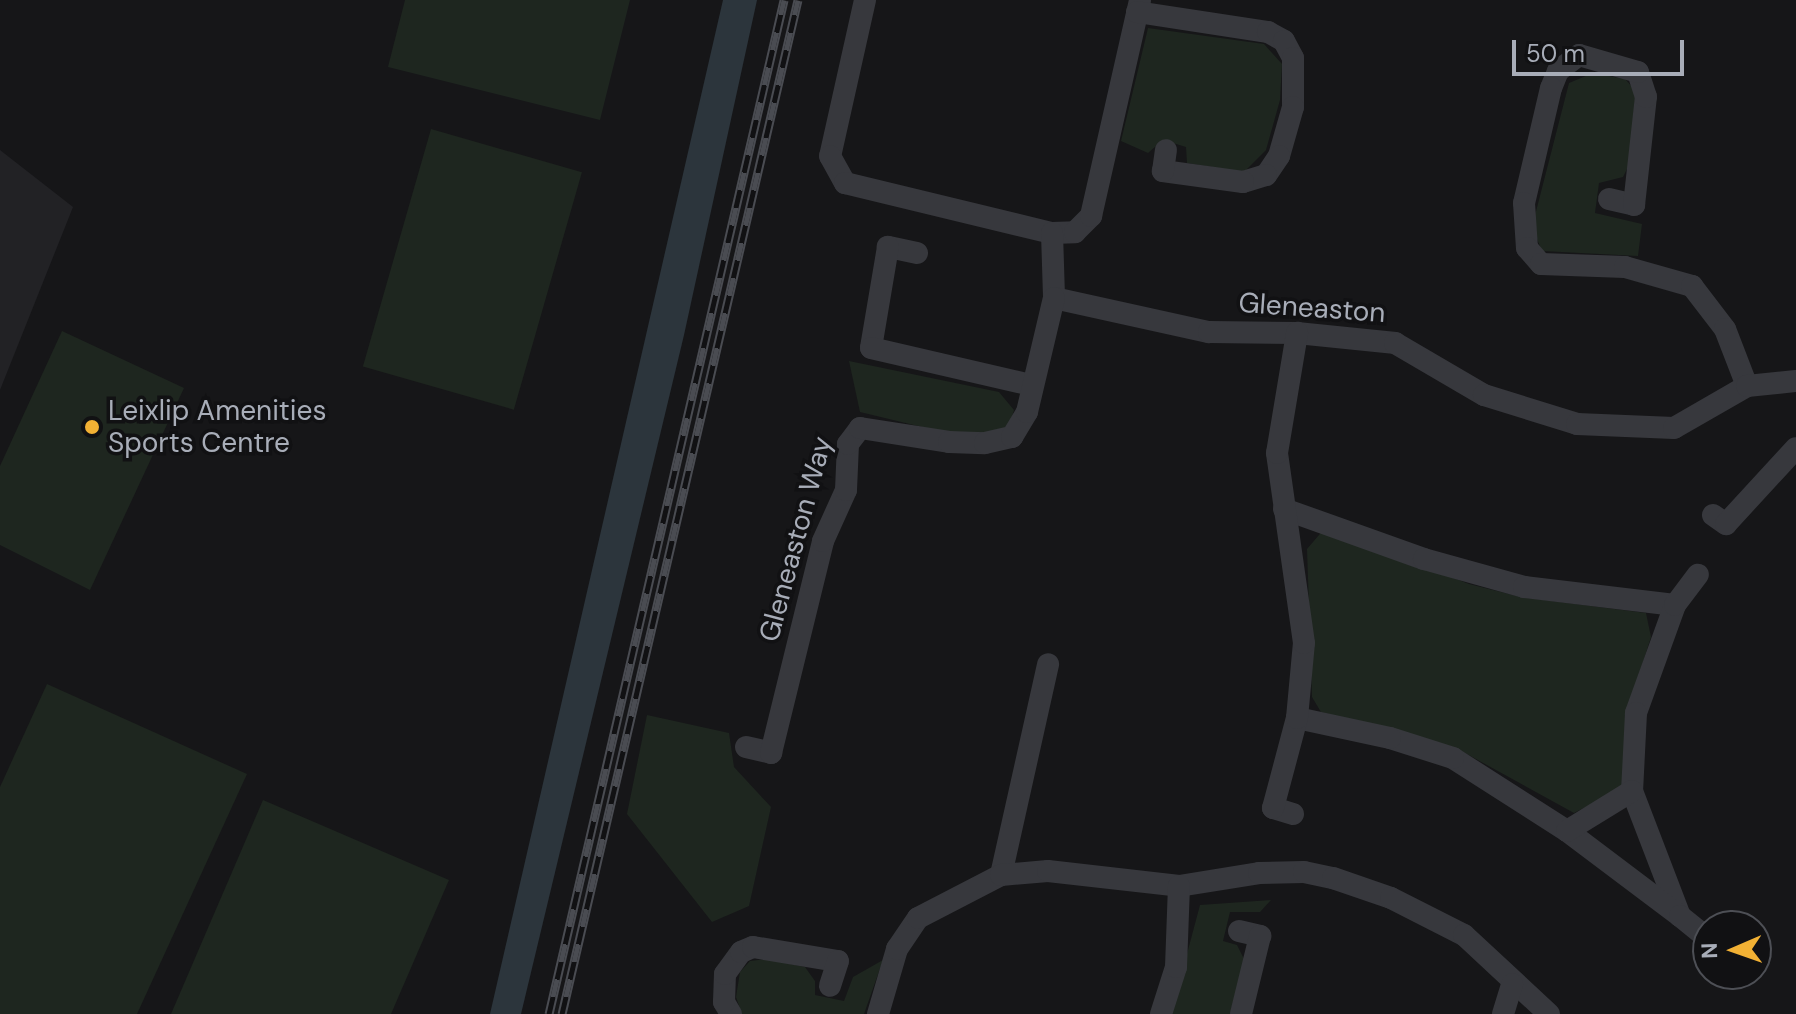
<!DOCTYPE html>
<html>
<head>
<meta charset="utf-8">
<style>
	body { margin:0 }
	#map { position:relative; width:1796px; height:1014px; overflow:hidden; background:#161618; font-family:"DM Sans",sans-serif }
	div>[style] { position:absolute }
	.built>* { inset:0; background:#222225 }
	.green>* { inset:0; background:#1e261f; transform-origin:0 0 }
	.water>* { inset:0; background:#2c353c }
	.minor>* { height:22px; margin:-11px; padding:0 11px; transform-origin:11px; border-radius:11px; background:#37383d }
	.rail>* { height:9px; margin-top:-4.5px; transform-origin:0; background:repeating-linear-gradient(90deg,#111113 0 18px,#4a4c52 0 36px); box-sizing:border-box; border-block:2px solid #4a4c52 }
	.dots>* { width:22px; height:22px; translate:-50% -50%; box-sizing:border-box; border:4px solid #111113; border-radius:50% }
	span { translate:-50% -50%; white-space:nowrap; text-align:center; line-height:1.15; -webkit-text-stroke:7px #111113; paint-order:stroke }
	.street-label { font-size:28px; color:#a8adb8 }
	.poi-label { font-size:28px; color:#a8adb8 }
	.left { translate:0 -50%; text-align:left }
	.north { position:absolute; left:1692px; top:910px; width:80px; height:80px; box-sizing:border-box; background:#111113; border:2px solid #4d4f55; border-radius:50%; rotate:268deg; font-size:22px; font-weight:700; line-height:32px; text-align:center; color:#a8adb8 }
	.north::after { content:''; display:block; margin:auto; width:28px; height:36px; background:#f2b134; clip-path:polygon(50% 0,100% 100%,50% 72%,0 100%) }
	.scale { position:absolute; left:1512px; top:40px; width:172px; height:36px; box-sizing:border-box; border:4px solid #a8adb8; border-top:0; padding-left:10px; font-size:24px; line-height:28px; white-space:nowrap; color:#a8adb8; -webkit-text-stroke:6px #111113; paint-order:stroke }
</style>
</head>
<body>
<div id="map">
	<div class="built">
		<div style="clip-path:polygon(0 150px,73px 207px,0 390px)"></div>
	</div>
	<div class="green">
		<div style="clip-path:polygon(405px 0,630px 0,600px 120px,388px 67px)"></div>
		<div style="clip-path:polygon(1148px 28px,1264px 44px,1282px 64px,1280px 100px,1266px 150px,1244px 172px,1187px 163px,1186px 147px,1163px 140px,1148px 153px,1121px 141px)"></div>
		<div style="clip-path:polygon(1593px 73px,1625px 79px,1636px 91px,1628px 167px,1623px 177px,1599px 183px,1595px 213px,1642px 224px,1638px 256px,1542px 251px,1532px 227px,1569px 83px)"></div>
		<div style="left:431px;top:129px;width:157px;height:247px;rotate:16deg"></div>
		<div style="clip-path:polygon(62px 331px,184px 388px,90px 590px,0 545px,0 466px)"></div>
		<div style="clip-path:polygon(849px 361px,999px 392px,1014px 410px,1007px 433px,947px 433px,860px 412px)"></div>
		<div style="clip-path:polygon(1325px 528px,1469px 584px,1521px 597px,1646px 613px,1651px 637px,1628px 709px,1625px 780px,1619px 790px,1574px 813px,1456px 748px,1321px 712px,1312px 697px,1307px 549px)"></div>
		<div style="clip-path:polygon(47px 684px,247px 774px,137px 1014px,0 1014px,0 787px)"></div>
		<div style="clip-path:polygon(647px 715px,729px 733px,734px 767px,771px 807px,749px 906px,712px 922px,627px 814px)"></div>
		<div style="clip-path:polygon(263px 800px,449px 880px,391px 1014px,171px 1014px)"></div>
		<div style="clip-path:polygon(1271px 900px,1260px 912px,1230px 912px,1223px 941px,1237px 945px,1244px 959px,1230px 1014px,1171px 1014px,1200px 905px)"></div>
		<div style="clip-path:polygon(765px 959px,805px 967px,815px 981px,815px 995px,844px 1001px,853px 977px,883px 960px,864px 1014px,742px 1014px,736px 997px,740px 972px,750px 961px)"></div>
	</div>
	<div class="water">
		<div style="clip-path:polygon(723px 0,757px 0,684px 335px,521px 1014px,490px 1014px)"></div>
	</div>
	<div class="minor">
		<div style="left:865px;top:0;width:160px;rotate:102.6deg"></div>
		<div style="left:830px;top:156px;width:31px;rotate:61deg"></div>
		<div style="left:845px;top:183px;width:213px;rotate:13.6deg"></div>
		<div style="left:1052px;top:233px;width:23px;rotate:-2deg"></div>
		<div style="left:1075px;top:232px;width:23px;rotate:-45deg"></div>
		<div style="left:1091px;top:216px;width:221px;rotate:-77.2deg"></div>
		<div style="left:1137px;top:12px;width:133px;rotate:8.7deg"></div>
		<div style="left:1268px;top:32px;width:18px;rotate:29deg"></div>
		<div style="left:1284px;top:41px;width:19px;rotate:62deg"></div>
		<div style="left:1293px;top:58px;width:49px;rotate:90deg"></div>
		<div style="left:1293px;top:107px;width:51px;rotate:105.9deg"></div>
		<div style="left:1279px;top:156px;width:23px;rotate:124deg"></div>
		<div style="left:1266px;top:175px;width:24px;rotate:163deg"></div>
		<div style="left:1243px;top:182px;width:81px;rotate:-172.2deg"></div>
		<div style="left:1163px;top:171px;width:21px;rotate:-82deg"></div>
		<div style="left:1609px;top:199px;width:26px;rotate:13deg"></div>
		<div style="left:1634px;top:205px;width:109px;rotate:-83.7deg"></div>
		<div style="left:1646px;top:97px;width:26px;rotate:-108deg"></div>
		<div style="left:1638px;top:72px;width:61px;rotate:-163.9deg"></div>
		<div style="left:1579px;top:55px;width:26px;rotate:143deg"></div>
		<div style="left:1558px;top:71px;width:18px;rotate:112deg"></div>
		<div style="left:1551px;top:88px;width:118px;rotate:103.2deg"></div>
		<div style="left:1524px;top:203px;width:45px;rotate:86.2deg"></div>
		<div style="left:1527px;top:248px;width:21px;rotate:49deg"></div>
		<div style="left:1541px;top:264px;width:84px;rotate:2deg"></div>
		<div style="left:1625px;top:267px;width:70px;rotate:15.8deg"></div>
		<div style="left:1692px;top:286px;width:54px;rotate:52.5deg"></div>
		<div style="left:1725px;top:329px;width:61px;rotate:68.9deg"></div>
		<div style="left:1052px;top:233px;width:65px;rotate:88.2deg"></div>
		<div style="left:1054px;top:298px;width:159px;rotate:12.4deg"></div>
		<div style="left:1209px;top:332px;width:88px;rotate:0.7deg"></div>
		<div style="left:1297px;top:333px;width:99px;rotate:5.8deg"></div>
		<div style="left:1395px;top:343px;width:103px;rotate:30.3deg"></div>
		<div style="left:1484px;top:395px;width:97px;rotate:17.3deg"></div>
		<div style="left:1577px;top:424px;width:97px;rotate:2.4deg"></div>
		<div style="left:1674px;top:428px;width:84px;rotate:-29.9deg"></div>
		<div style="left:1747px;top:386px;width:49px;rotate:-5.8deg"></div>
		<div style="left:917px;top:253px;width:30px;rotate:-168deg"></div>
		<div style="left:888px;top:247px;width:102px;rotate:99.6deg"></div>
		<div style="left:871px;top:348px;width:164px;rotate:13deg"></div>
		<div style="left:1284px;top:509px;width:149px;rotate:19.7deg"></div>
		<div style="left:1424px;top:559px;width:104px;rotate:15.6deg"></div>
		<div style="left:1524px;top:587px;width:152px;rotate:6.8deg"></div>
		<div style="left:1675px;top:605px;width:115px;rotate:109.9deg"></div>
		<div style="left:1636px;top:713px;width:78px;rotate:92.9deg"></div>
		<div style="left:1632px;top:791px;width:134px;rotate:69deg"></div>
		<div style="left:1680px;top:916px;width:141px;rotate:-143deg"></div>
		<div style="left:1567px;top:831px;width:135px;rotate:-147.4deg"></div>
		<div style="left:1453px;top:758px;width:66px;rotate:-162.4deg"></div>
		<div style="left:1390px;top:738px;width:95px;rotate:-167.9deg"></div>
		<div style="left:1713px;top:515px;width:16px;rotate:35deg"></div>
		<div style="left:1726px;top:524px;width:103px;rotate:-47.4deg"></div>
		<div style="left:1675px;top:605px;width:38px;rotate:-53deg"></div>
		<div style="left:746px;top:747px;width:26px;rotate:13deg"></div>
		<div style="left:771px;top:753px;width:218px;rotate:-76.2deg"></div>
		<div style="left:823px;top:541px;width:56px;rotate:-65.7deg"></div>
		<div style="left:846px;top:490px;width:46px;rotate:-87.5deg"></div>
		<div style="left:848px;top:444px;width:20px;rotate:-53deg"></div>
		<div style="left:860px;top:428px;width:90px;rotate:8.9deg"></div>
		<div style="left:949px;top:442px;width:36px;rotate:2deg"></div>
		<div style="left:985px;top:443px;width:28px;rotate:-13deg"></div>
		<div style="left:1012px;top:437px;width:29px;rotate:-59deg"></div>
		<div style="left:1027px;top:412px;width:117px;rotate:-76.7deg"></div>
		<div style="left:1293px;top:814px;width:21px;rotate:-163deg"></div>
		<div style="left:1273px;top:808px;width:93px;rotate:-75.1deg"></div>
		<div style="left:1297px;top:718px;width:75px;rotate:-84.7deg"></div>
		<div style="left:1304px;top:643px;width:192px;rotate:-98.1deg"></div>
		<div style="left:1277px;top:453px;width:122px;rotate:-80.5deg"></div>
		<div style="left:1567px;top:831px;width:76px;rotate:-31.6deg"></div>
		<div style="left:1001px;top:875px;width:216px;rotate:-77.4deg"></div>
		<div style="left:1680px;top:916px;width:36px;rotate:39deg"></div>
		<div style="left:1239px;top:931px;width:22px;rotate:13deg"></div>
		<div style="left:1260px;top:936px;width:80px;rotate:103.7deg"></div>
		<div style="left:731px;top:1014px;width:14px;rotate:-120deg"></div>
		<div style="left:724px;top:1002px;width:28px;rotate:-88deg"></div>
		<div style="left:725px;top:974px;width:27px;rotate:-54deg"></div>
		<div style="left:741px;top:952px;width:13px;rotate:-23deg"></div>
		<div style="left:753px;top:947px;width:86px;rotate:9.4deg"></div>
		<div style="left:838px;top:961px;width:26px;rotate:108deg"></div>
		<div style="left:878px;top:1014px;width:68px;rotate:-73.7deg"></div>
		<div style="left:897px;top:949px;width:37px;rotate:-56deg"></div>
		<div style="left:918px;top:918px;width:93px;rotate:-27.4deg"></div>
		<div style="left:1001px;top:875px;width:47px;rotate:-4.9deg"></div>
		<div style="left:1048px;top:871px;width:132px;rotate:6.5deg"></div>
		<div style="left:1179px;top:886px;width:81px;rotate:-9.2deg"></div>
		<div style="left:1259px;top:873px;width:45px;rotate:-1.3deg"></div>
		<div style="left:1304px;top:872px;width:30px;rotate:12deg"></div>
		<div style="left:1333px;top:878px;width:61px;rotate:19deg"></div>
		<div style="left:1391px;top:898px;width:82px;rotate:26.9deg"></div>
		<div style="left:1464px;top:935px;width:116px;rotate:42.9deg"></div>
		<div style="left:1161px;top:1014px;width:49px;rotate:-72.3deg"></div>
		<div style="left:1176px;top:967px;width:81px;rotate:-87.9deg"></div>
		<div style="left:1503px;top:1014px;width:31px;rotate:-73deg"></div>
	</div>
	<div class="rail">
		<div style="left:549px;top:1014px;width:1041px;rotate:-76.95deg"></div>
		<div style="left:562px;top:1014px;width:1041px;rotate:-76.9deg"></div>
	</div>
	<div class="dots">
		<div style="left:92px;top:427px;background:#f2b134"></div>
	</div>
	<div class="street-label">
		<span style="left:1312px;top:308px;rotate:4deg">Gleneaston</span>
		<span style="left:796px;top:539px;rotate:-75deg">Gleneaston Way</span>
	</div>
	<div class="poi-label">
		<span class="left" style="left:108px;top:427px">Leixlip Amenities<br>Sports Centre</span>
	</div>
	<div class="north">N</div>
	<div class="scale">50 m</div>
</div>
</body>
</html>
